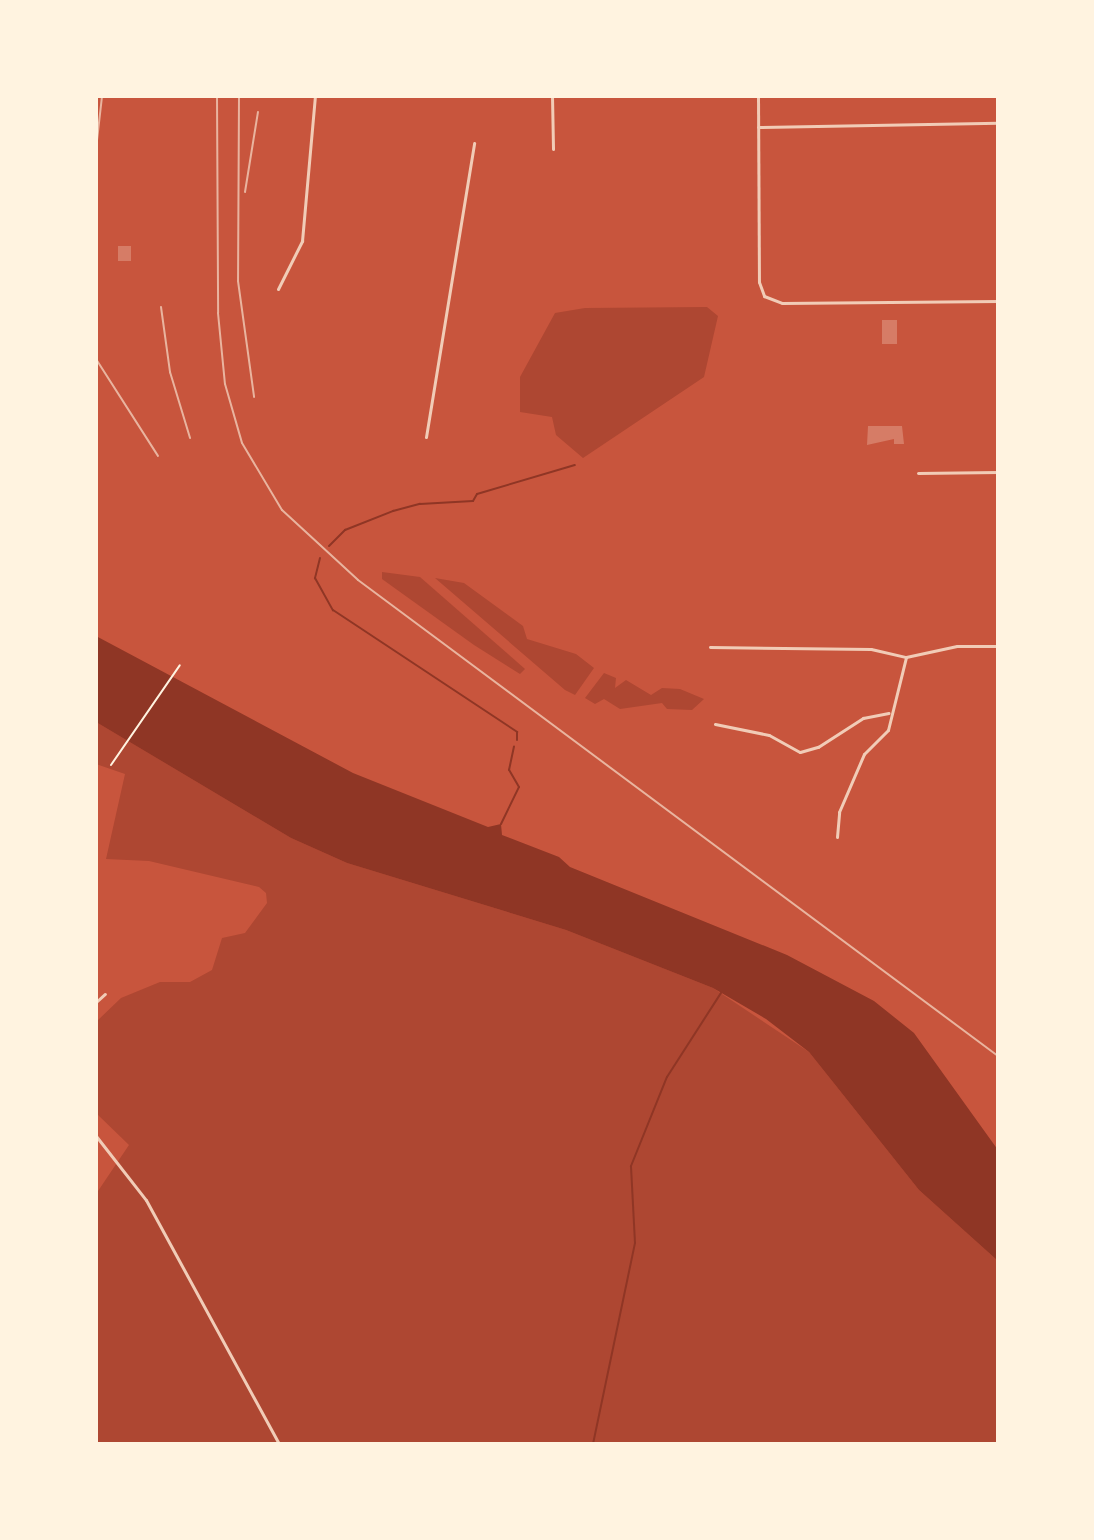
<!DOCTYPE html>
<html>
<head>
<meta charset="utf-8">
<style>
	body { margin:0 }
	#map { position:relative; width:1094px; height:1540px; overflow:hidden; background:#c8553d; font-family:"Roboto Condensed",sans-serif }
	div>[style] { position:absolute }
	.green>* { inset:0; background:#ae4732 }
	.water>* { inset:0; background:#8f3625 }
	.stream>* { height:2px; margin:-1px; padding:0 1px; transform-origin:1px; border-radius:1px; background:#8f3625 }
	.building>* { inset:0; background:#d67c66; transform-origin:0 0 }
	.path>* { height:2px; margin:-1px; padding:0 1px; transform-origin:1px; border-radius:1px; background:#fff3e0 }
	.minor>* { height:3px; margin:-1.5px; padding:0 1.5px; transform-origin:1.5px; border-radius:1.5px; background:#f1ccb7 }
	.rail>* { height:2px; margin:-1px; padding:0 1px; transform-origin:1px; border-radius:1px; background:#e9b49f }
	span { translate:-50% -50%; white-space:nowrap; text-align:center; line-height:1.15; -webkit-text-stroke:6px #fff3e0; paint-order:stroke }
	.frame { position:absolute; inset:0; border:98px solid #fff3e0; pointer-events:none }
</style>
</head>
<body>
<div id="map">
	<div class="green">
		<div style="clip-path:polygon(707px 307px,718px 316px,704px 377px,583px 458px,556px 435px,552px 417px,520px 412px,520px 377px,555px 313px,585px 308px)"></div>
		<div style="clip-path:polygon(382px 572px,420px 577px,525px 669px,520px 674px,474px 645px,382px 579px)"></div>
		<div style="clip-path:polygon(435px 578px,464px 583px,523px 626px,527px 639px,576px 654px,594px 668px,575px 695px,565px 690px)"></div>
		<div style="clip-path:polygon(604px 673px,616px 678px,615px 688px,626px 680px,651px 695px,662px 688px,680px 689px,704px 699px,692px 710px,667px 709px,662px 703px,620px 709px,604px 699px,595px 704px,585px 698px)"></div>
		<div style="clip-path:polygon(96px 722px,291px 838px,347px 863px,566px 930px,713px 988px,809px 1052px,919px 1190px,998px 1261px,998px 1444px,96px 1444px,96px 1194px,129px 1145px,96px 1113px,96px 1022px,121px 998px,160px 982px,190px 982px,212px 970px,222px 938px,245px 933px,267px 903px,266px 893px,259px 887px,149px 861px,106px 859px,125px 774px,96px 764px)"></div>
	</div>
	<div class="water">
		<div style="clip-path:polygon(96px 636px,353px 773px,488px 827px,501px 824px,502px 835px,559px 857px,570px 867px,787px 955px,874px 1001px,914px 1033px,998px 1150px,998px 1261px,919px 1190px,809px 1052px,766px 1019px,713px 988px,566px 930px,347px 863px,291px 838px,96px 722px)"></div>
	</div>
	<div class="stream">
		<div style="left:329px;top:546px;width:23px;rotate:-45deg"></div>
		<div style="left:345px;top:530px;width:52px;rotate:-21.6deg"></div>
		<div style="left:393px;top:511px;width:28px;rotate:-15deg"></div>
		<div style="left:420px;top:504px;width:53px;rotate:-3.2deg"></div>
		<div style="left:473px;top:501px;width:8px;rotate:-60deg"></div>
		<div style="left:477px;top:494px;width:102px;rotate:-16.5deg"></div>
		<div style="left:320px;top:558px;width:21px;rotate:104deg"></div>
		<div style="left:315px;top:578px;width:37px;rotate:61deg"></div>
		<div style="left:333px;top:610px;width:221px;rotate:33.5deg"></div>
		<div style="left:517px;top:732px;width:8px;rotate:90deg"></div>
		<div style="left:501px;top:824px;width:41px;rotate:-64.1deg"></div>
		<div style="left:519px;top:787px;width:20px;rotate:-120deg"></div>
		<div style="left:509px;top:770px;width:24px;rotate:-78deg"></div>
		<div style="left:593px;top:1444px;width:205px;rotate:-78.2deg"></div>
		<div style="left:635px;top:1243px;width:77px;rotate:-93deg"></div>
		<div style="left:631px;top:1166px;width:96px;rotate:-68deg"></div>
		<div style="left:667px;top:1077px;width:100px;rotate:-57.3deg"></div>
	</div>
	<div class="building">
		<div style="left:131px;top:246px;width:15px;height:13px;rotate:90deg"></div>
		<div style="left:882px;top:320px;width:15px;height:24px"></div>
		<div style="clip-path:polygon(868px 426px,902px 426px,904px 444px,894px 444px,894px 439px,867px 445px)"></div>
	</div>
	<div class="path">
		<div style="left:111px;top:765px;width:121px;rotate:-55.4deg"></div>
	</div>
	<div class="minor">
		<div style="left:552px;top:96px;width:53px;rotate:88.9deg"></div>
		<div style="left:758px;top:96px;width:186px;rotate:89.7deg"></div>
		<div style="left:759px;top:282px;width:15px;rotate:70deg"></div>
		<div style="left:764px;top:296px;width:19px;rotate:21deg"></div>
		<div style="left:782px;top:303px;width:216px;rotate:-0.5deg"></div>
		<div style="left:758px;top:127px;width:240px;rotate:-1deg"></div>
		<div style="left:278px;top:289px;width:54px;rotate:-63.4deg"></div>
		<div style="left:302px;top:241px;width:146px;rotate:-84.9deg"></div>
		<div style="left:426px;top:437px;width:298px;rotate:-80.7deg"></div>
		<div style="left:918px;top:473px;width:80px;rotate:-0.7deg"></div>
		<div style="left:710px;top:647px;width:161px;rotate:0.7deg"></div>
		<div style="left:871px;top:649px;width:36px;rotate:13deg"></div>
		<div style="left:906px;top:657px;width:52px;rotate:-12.2deg"></div>
		<div style="left:957px;top:646px;width:41px"></div>
		<div style="left:715px;top:724px;width:55px;rotate:11.5deg"></div>
		<div style="left:769px;top:735px;width:35px;rotate:29deg"></div>
		<div style="left:800px;top:752px;width:19px;rotate:-16deg"></div>
		<div style="left:818px;top:747px;width:54px;rotate:-32.8deg"></div>
		<div style="left:863px;top:718px;width:26px;rotate:-11deg"></div>
		<div style="left:837px;top:837px;width:25px;rotate:-85deg"></div>
		<div style="left:839px;top:812px;width:63px;rotate:-66.7deg"></div>
		<div style="left:864px;top:754px;width:34px;rotate:-45deg"></div>
		<div style="left:888px;top:730px;width:75px;rotate:-76.1deg"></div>
		<div style="left:96px;top:1002px;width:12px;rotate:-42deg"></div>
		<div style="left:96px;top:1136px;width:81px;rotate:52deg"></div>
		<div style="left:146px;top:1200px;width:278px;rotate:61.4deg"></div>
	</div>
	<div class="rail">
		<div style="left:217px;top:96px;width:217px;rotate:89.7deg"></div>
		<div style="left:218px;top:313px;width:71px;rotate:84.4deg"></div>
		<div style="left:225px;top:384px;width:61px;rotate:73.9deg"></div>
		<div style="left:242px;top:443px;width:78px;rotate:59.2deg"></div>
		<div style="left:282px;top:510px;width:103px;rotate:42.6deg"></div>
		<div style="left:358px;top:580px;width:798px;rotate:36.64deg"></div>
		<div style="left:239px;top:96px;width:185px;rotate:90.3deg"></div>
		<div style="left:238px;top:281px;width:117px;rotate:82.1deg"></div>
		<div style="left:96px;top:149px;width:53px;rotate:-83.5deg"></div>
		<div style="left:245px;top:192px;width:81px;rotate:-80.8deg"></div>
		<div style="left:161px;top:307px;width:66px;rotate:82.1deg"></div>
		<div style="left:170px;top:372px;width:69px;rotate:73.1deg"></div>
		<div style="left:96px;top:359px;width:115px;rotate:57.4deg"></div>
	</div>
	<div class="frame"></div>
</div>
</body>
</html>
